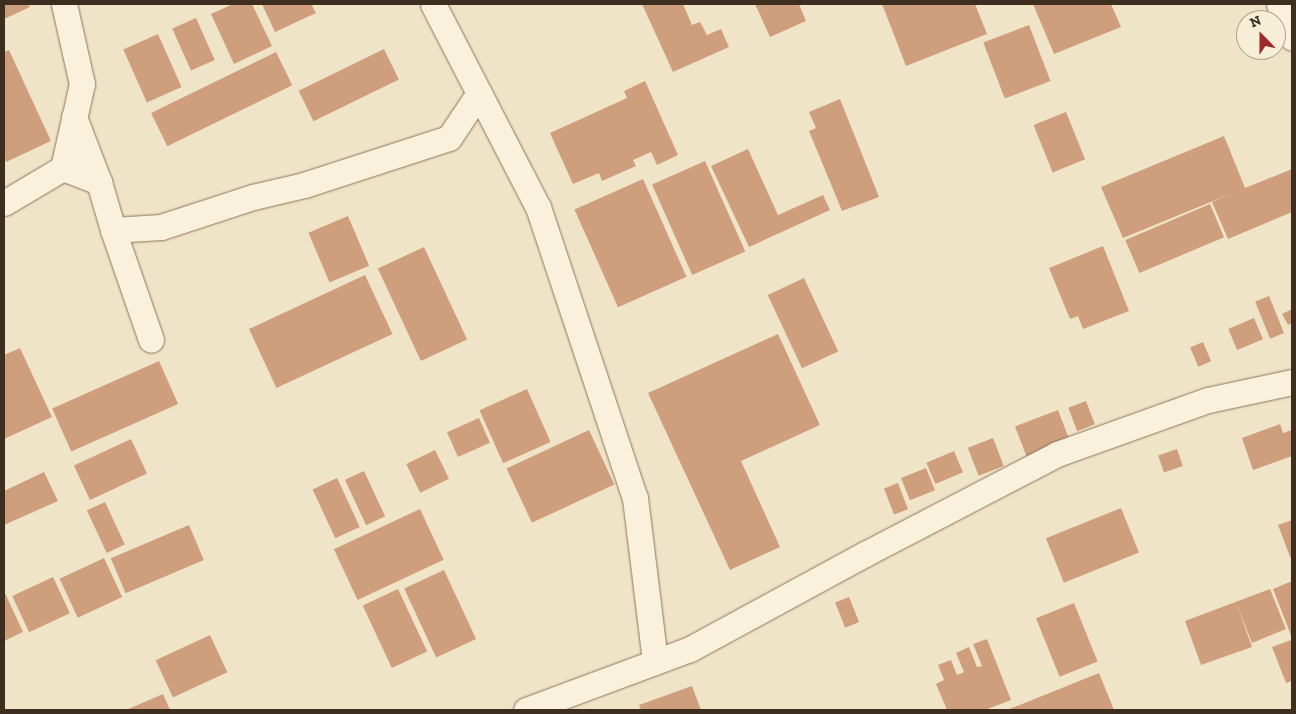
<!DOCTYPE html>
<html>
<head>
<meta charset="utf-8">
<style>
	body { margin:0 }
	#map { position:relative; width:1296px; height:714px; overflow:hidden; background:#f0e4c8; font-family:"Zilla Slab",serif }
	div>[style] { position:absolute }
	.building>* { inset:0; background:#cf9f7d; transform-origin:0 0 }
	.roads { filter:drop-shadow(0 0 1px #8d765c) drop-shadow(0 0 1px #8d765c) }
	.street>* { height:25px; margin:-12.5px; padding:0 12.5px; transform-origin:12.5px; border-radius:12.5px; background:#faf1dc }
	span { translate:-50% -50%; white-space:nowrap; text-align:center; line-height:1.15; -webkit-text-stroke:4.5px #f7eed8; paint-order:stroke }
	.frame { position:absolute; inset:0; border:5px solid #3d2e20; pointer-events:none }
	.north { position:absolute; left:1236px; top:10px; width:50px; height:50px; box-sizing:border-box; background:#f7eed8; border:1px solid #ada18e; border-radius:50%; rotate:338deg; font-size:14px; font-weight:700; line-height:20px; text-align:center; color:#3d2e20 }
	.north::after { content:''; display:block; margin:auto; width:18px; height:22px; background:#9e2a2b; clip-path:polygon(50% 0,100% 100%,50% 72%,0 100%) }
</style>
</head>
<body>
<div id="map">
	<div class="building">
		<div style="clip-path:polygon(4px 4px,28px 4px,30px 7px,4px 19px)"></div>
		<div style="clip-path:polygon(233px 4px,252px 4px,272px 46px,234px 64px,211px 14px)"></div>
		<div style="clip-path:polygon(262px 4px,311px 4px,316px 13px,275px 32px)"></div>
		<div style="clip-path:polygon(642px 4px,683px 4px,692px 25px,700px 22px,707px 35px,721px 29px,729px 47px,673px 72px)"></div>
		<div style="clip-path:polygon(755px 4px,799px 4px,806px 21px,770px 37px)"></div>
		<div style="clip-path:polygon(882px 4px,975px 4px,987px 34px,906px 66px)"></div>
		<div style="clip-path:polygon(1033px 4px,1111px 4px,1121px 27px,1054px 54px)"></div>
		<div style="left:196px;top:18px;width:46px;height:26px;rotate:66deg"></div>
		<div style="left:1029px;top:25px;width:60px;height:49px;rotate:69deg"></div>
		<div style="left:158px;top:34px;width:58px;height:38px;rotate:66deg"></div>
		<div style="left:384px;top:49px;width:34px;height:95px;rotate:64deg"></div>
		<div style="clip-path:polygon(9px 50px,51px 141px,6px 162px,4px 156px,4px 52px)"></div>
		<div style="left:276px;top:52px;width:37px;height:139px;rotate:64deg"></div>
		<div style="clip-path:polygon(645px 81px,678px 155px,657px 165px,651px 152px,633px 160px,636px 166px,602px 181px,599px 173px,573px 184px,550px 133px,627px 98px,624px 91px)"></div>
		<div style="clip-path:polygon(840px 99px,879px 197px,842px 211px,809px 131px,816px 128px,809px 112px)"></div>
		<div style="left:1066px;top:112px;width:51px;height:35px;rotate:68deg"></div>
		<div style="clip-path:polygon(1224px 136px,1245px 188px,1292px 169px,1292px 212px,1228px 239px,1212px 202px,1235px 192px,1123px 238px,1101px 187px)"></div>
		<div style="clip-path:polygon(748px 149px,778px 215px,823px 195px,830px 210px,749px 247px,711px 166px)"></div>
		<div style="left:705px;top:161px;width:99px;height:58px;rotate:66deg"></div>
		<div style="left:643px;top:179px;width:107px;height:75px;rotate:66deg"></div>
		<div style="left:1210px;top:204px;width:36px;height:92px;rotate:67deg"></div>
		<div style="left:348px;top:216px;width:54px;height:43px;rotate:67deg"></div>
		<div style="clip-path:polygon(1103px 246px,1129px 311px,1083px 329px,1078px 316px,1070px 319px,1049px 268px)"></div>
		<div style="left:424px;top:247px;width:102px;height:51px;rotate:65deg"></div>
		<div style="left:365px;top:275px;width:65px;height:128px;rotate:65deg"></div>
		<div style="left:804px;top:278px;width:81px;height:40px;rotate:65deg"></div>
		<div style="left:1269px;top:296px;width:40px;height:15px;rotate:68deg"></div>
		<div style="clip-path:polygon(1292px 309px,1292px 323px,1288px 325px,1282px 314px)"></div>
		<div style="left:1254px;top:318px;width:23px;height:28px;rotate:67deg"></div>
		<div style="clip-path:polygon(778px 334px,820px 425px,741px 461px,780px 547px,730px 570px,648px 393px)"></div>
		<div style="left:1203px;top:342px;width:21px;height:14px;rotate:67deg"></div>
		<div style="clip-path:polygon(20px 348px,52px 417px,4px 439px,4px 355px)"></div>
		<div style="left:159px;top:361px;width:47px;height:117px;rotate:66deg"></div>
		<div style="left:527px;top:389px;width:58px;height:52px;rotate:66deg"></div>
		<div style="left:1086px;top:401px;width:25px;height:19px;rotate:69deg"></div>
		<div style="left:1058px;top:410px;width:33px;height:46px;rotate:69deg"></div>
		<div style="left:479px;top:418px;width:27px;height:35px;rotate:66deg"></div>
		<div style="clip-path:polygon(1280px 424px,1283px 433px,1292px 430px,1292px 456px,1253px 470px,1242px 438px)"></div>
		<div style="left:589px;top:430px;width:60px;height:91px;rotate:65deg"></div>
		<div style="left:993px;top:438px;width:30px;height:27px;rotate:69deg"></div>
		<div style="left:131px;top:439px;width:38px;height:63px;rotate:65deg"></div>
		<div style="left:1177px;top:449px;width:18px;height:20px;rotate:71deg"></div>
		<div style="left:435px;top:450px;width:32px;height:32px;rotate:64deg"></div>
		<div style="left:954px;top:451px;width:23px;height:30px;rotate:67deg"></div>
		<div style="left:926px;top:468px;width:24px;height:27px;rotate:68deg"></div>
		<div style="left:364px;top:471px;width:50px;height:21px;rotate:65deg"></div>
		<div style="clip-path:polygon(44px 472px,58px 501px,4px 525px,4px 491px)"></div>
		<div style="left:337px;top:478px;width:54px;height:27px;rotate:65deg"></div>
		<div style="left:898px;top:483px;width:28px;height:15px;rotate:69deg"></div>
		<div style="left:105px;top:502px;width:47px;height:20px;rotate:65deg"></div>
		<div style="left:1121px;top:508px;width:48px;height:81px;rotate:68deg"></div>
		<div style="left:420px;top:509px;width:56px;height:95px;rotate:65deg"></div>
		<div style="clip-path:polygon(1292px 520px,1292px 562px,1278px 525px)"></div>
		<div style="left:189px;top:525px;width:38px;height:85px;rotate:67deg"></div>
		<div style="left:104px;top:558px;width:43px;height:49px;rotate:65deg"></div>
		<div style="left:444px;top:570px;width:76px;height:44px;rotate:65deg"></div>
		<div style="left:53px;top:577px;width:40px;height:45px;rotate:65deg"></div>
		<div style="clip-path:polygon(1292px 581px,1292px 638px,1273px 589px)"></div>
		<div style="left:398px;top:589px;width:69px;height:39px;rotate:65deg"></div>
		<div style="clip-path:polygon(1270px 589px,1286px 629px,1252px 643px,1237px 605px,1252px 647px,1201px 665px,1185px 621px)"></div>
		<div style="clip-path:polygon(5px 593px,23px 632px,4px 641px,4px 594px)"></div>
		<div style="left:849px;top:597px;width:27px;height:15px;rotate:68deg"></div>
		<div style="left:1074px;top:603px;width:63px;height:41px;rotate:68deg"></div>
		<div style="left:210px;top:635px;width:41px;height:60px;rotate:65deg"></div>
		<div style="clip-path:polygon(987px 639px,1011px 700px,985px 710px,947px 710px,936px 684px,944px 680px,938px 665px,951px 660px,957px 675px,964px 672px,956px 653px,969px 647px,977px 667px,982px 666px,973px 644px)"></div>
		<div style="clip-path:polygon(1291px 640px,1292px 681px,1286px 683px,1272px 647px)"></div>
		<div style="clip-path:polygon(1099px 673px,1114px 710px,1007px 710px)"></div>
		<div style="clip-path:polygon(692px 686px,701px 710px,641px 710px,639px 705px)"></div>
		<div style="clip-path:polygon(163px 694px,170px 710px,126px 710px)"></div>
	</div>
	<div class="roads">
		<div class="street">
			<div style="left:433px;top:4px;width:229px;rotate:62.7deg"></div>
			<div style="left:538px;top:207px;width:307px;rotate:71.6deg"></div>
			<div style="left:635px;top:498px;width:165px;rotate:83deg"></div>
			<div style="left:1279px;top:4px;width:36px;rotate:69deg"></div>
			<div style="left:74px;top:117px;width:70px;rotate:69deg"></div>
			<div style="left:63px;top:168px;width:39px;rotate:21deg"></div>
			<div style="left:99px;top:182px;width:50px;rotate:73.7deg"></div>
			<div style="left:113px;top:230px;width:116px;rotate:70.9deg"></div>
			<div style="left:4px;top:203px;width:69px;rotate:-30.7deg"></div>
			<div style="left:63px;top:168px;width:86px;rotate:-77.3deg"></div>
			<div style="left:82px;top:84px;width:82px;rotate:-102.7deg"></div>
			<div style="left:113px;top:230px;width:48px;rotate:-3.6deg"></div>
			<div style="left:161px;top:227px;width:97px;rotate:-18.1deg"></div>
			<div style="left:253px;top:197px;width:52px;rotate:-13.2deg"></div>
			<div style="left:304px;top:185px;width:152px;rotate:-18deg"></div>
			<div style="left:449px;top:138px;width:54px;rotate:-56.3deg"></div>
			<div style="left:526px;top:710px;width:175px;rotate:-20.4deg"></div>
			<div style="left:690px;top:649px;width:199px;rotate:-28.5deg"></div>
			<div style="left:865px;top:554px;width:216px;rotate:-27.5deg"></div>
			<div style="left:1057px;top:454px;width:160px;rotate:-19.7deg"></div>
			<div style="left:1208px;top:400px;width:86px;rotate:-12.1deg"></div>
		</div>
	</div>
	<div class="frame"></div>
	<div class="north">N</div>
</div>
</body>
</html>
